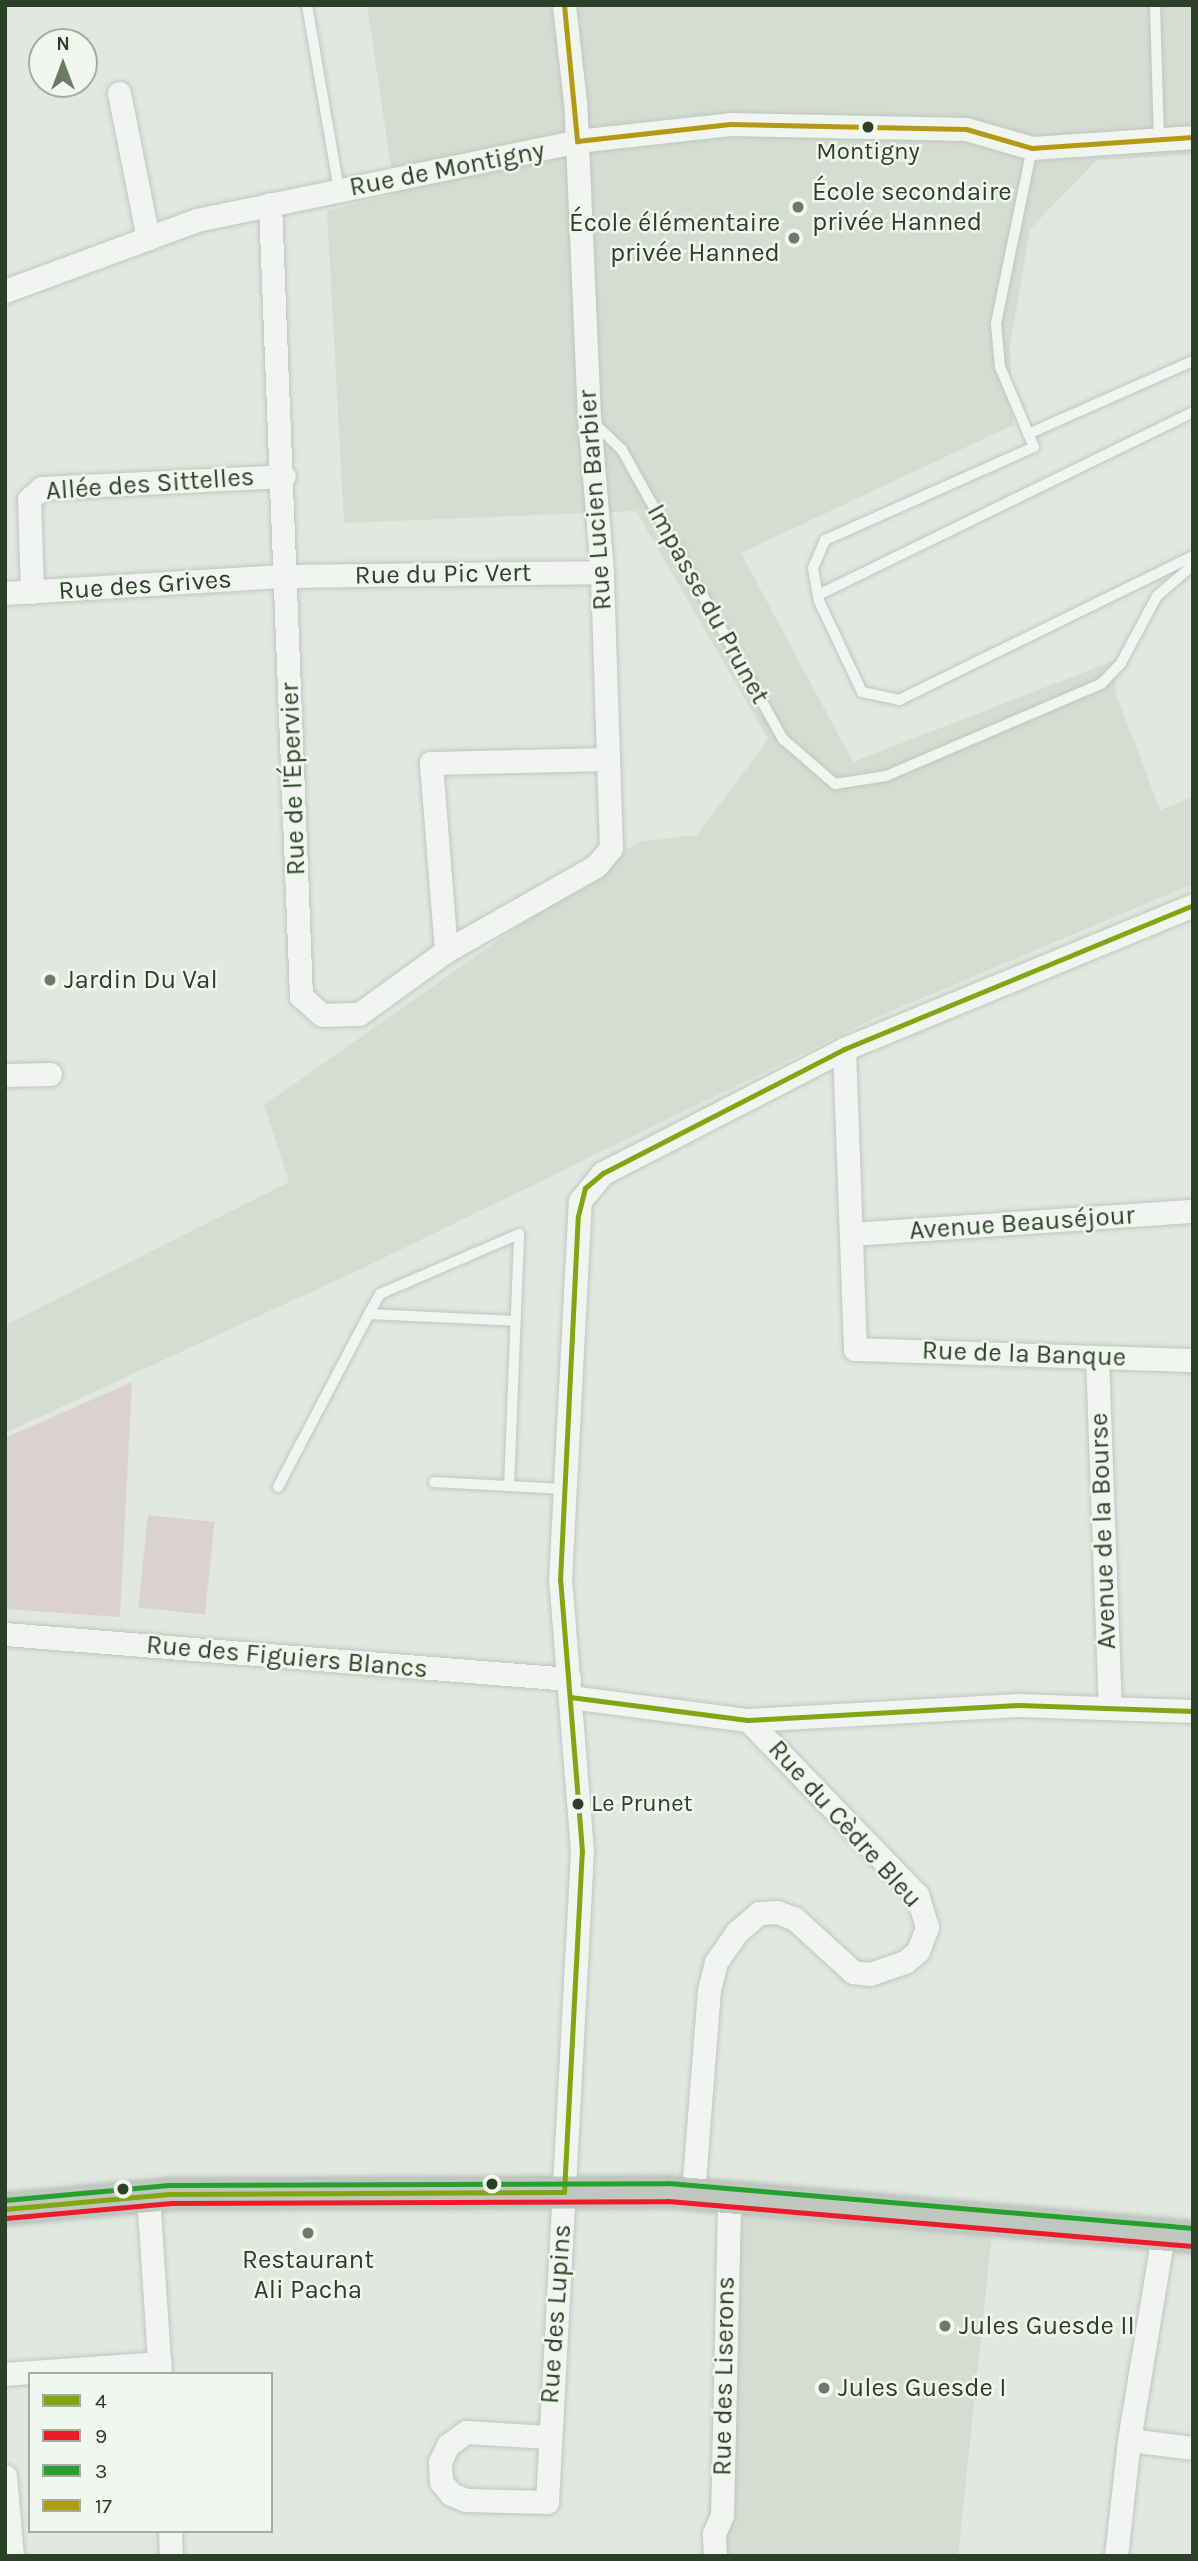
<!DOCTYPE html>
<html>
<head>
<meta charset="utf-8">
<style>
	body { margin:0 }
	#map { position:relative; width:1198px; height:2561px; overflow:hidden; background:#e2e7e2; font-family:Karla,sans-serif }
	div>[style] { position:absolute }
	.built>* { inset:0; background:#d5ddd2; transform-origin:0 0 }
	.green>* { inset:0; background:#dad2d0; transform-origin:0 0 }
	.roads { filter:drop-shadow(0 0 2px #c0c5c0) drop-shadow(0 0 2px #c0c5c0) }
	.lane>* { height:10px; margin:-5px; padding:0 5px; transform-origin:5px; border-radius:5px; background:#f1f4f1 }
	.street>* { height:23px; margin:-11.5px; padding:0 11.5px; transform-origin:11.5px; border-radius:11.5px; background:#f1f4f1 }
	.secondary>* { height:32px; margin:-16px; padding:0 16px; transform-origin:16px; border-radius:16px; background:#c0c6c0 }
	.bus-1>* { height:5px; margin:-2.5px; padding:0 2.5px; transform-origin:2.5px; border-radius:2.5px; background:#81a611 }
	.bus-2>* { height:5px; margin:-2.5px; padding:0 2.5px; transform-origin:2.5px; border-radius:2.5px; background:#ed1a2a }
	.bus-3>* { height:5px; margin:-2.5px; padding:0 2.5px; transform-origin:2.5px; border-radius:2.5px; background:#26a22c }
	.bus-4>* { height:5px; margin:-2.5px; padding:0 2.5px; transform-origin:2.5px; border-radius:2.5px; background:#b39a12 }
	.dots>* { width:19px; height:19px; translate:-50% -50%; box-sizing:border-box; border:4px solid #f1f7ef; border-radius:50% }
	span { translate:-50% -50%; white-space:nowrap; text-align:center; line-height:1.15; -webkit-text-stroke:5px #f1f7ef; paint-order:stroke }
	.bus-label { font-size:24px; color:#2b4127 }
	.left { translate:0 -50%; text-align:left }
	.street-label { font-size:26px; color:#2b4127 }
	.poi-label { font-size:26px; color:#2b4127 }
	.right { translate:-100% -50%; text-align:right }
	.frame { position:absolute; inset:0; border:7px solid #2b4127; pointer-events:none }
	.legend { position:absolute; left:28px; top:2372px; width:245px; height:161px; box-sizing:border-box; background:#f1f7ef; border:2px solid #a2ae9f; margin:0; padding:9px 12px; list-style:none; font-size:21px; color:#2b4127 }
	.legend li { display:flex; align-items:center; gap:14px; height:35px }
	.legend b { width:35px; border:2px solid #a2ae9f }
	.north { position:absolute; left:28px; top:28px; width:70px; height:70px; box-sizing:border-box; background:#f1f7ef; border:2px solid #a2ae9f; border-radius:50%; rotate:0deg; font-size:19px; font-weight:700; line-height:28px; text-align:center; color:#2b4127 }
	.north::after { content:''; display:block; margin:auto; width:24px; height:32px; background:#6b7b68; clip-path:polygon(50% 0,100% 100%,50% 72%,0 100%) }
</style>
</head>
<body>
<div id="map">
	<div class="built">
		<div style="clip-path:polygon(367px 5px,1193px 5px,1193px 155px,1097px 160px,1030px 229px,1010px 346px,1013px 425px,741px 553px,853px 762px,1118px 659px,1115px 691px,1160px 810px,1193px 797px,1193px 884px,877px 1017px,361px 1269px,5px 1433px,5px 1325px,289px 1182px,264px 1105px,638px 842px,697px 835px,768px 739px,636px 511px,344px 523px,327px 211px,395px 194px)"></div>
		<div style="left:740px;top:2210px;width:253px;height:346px;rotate:6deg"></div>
	</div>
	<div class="green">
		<div style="clip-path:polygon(132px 1382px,120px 1617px,5px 1609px,5px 1438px)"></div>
		<div style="left:148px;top:1515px;width:67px;height:93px;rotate:6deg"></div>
	</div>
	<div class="roads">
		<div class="lane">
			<div style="left:307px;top:5px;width:188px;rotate:80.2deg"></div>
			<div style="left:1155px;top:5px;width:133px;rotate:88.3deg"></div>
			<div style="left:1032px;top:148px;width:180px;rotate:101.6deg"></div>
			<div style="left:996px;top:324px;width:43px;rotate:84.7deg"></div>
			<div style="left:1000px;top:367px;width:87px;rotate:67deg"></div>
			<div style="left:1034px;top:447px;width:229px;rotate:156deg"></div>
			<div style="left:825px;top:540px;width:30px;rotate:113deg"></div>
			<div style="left:813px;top:568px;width:34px;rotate:80deg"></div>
			<div style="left:819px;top:601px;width:101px;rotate:64.7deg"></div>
			<div style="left:862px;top:692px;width:38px;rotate:12deg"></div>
			<div style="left:899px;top:700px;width:327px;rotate:-26.1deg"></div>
			<div style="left:592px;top:421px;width:42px;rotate:44deg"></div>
			<div style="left:622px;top:450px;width:331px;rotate:60.9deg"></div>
			<div style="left:783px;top:739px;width:69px;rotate:40.9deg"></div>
			<div style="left:835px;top:784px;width:52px;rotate:-8.9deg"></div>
			<div style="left:886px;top:776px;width:234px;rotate:-23.2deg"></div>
			<div style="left:1101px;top:684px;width:29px;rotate:-46deg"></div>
			<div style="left:1121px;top:663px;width:76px;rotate:-61.8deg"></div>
			<div style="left:1157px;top:596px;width:48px;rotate:-40.7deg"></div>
			<div style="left:1028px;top:434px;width:180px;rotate:-23.9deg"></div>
			<div style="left:818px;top:595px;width:417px;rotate:-26deg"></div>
			<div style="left:434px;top:1482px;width:130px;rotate:3.1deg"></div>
			<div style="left:509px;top:1486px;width:252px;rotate:-87.7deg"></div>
			<div style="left:519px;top:1234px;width:151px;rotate:156.7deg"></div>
			<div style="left:380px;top:1294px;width:23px;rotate:119deg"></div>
			<div style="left:369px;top:1314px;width:146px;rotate:2.7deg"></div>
			<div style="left:278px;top:1487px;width:195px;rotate:-62.3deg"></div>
		</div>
		<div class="street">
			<div style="left:119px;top:93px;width:148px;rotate:78.7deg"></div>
			<div style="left:270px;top:204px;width:793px;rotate:87.76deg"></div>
			<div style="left:301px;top:996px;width:28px;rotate:42deg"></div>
			<div style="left:322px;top:1015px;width:37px;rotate:-2deg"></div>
			<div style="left:359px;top:1014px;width:107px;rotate:-35.9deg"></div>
			<div style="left:446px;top:951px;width:172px;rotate:-29.5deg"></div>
			<div style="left:596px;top:866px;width:23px;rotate:-50deg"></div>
			<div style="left:611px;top:848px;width:276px;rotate:-91.9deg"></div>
			<div style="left:602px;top:572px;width:155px;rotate:-94.8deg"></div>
			<div style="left:589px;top:418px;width:316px;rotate:-92.5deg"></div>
			<div style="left:575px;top:102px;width:98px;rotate:-96.5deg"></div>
			<div style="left:5px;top:291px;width:205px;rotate:-20.3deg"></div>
			<div style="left:197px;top:220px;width:388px;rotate:-11.7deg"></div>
			<div style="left:577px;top:141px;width:154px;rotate:-6.3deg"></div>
			<div style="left:730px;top:124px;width:236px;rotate:1.2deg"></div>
			<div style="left:966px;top:129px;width:69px;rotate:16.1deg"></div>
			<div style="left:1032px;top:148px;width:161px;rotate:-3.9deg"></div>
			<div style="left:32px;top:592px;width:93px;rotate:-91.8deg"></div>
			<div style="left:29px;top:499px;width:17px;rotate:-40deg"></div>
			<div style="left:42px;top:488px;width:242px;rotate:-2.8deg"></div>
			<div style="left:5px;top:593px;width:281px;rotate:-3.5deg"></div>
			<div style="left:285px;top:576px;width:317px;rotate:-0.7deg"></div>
			<div style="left:446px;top:951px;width:189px;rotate:-94.6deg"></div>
			<div style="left:431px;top:763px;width:177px;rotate:-1.3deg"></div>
			<div style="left:844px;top:1049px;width:300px;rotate:87.9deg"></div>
			<div style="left:855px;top:1349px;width:338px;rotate:1.9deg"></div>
			<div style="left:5px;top:1075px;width:45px;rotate:-1.3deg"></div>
			<div style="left:852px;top:1234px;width:342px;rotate:-3.9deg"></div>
			<div style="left:1097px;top:1357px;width:348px;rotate:87.9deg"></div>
			<div style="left:5px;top:1634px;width:566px;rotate:4.56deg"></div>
			<div style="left:570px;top:1697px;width:179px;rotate:7.4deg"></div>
			<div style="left:748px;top:1720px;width:270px;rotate:-3.2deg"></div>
			<div style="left:1018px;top:1705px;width:175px;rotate:2deg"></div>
			<div style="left:693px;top:2193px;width:204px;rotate:-85.5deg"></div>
			<div style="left:709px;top:1990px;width:29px;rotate:-76deg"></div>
			<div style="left:716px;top:1962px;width:37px;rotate:-55deg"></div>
			<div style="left:737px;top:1932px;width:29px;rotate:-41deg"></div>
			<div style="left:759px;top:1913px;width:18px;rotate:-3deg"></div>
			<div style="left:777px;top:1912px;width:19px;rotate:21deg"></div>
			<div style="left:795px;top:1919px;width:79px;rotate:42.4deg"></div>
			<div style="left:853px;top:1972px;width:17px;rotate:7deg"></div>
			<div style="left:870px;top:1974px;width:37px;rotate:-19deg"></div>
			<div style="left:905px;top:1962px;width:17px;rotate:-40deg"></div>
			<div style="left:918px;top:1951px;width:26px;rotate:-69deg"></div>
			<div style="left:927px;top:1927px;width:34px;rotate:-107deg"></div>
			<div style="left:917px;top:1895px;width:243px;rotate:-134deg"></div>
			<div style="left:148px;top:2195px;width:179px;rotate:86.2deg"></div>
			<div style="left:5px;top:2374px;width:155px;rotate:-4.1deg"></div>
			<div style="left:548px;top:2437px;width:82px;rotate:-176.5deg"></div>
			<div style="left:466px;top:2432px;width:22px;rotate:144deg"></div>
			<div style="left:448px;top:2445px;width:19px;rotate:115deg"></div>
			<div style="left:440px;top:2462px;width:20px;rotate:87deg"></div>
			<div style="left:441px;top:2482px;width:16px;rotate:50deg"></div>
			<div style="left:451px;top:2494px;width:16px;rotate:22deg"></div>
			<div style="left:466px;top:2500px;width:81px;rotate:1.4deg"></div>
			<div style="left:547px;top:2502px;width:652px;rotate:-86.92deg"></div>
			<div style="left:582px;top:1851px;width:272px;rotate:-94.6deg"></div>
			<div style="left:560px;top:1580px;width:380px;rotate:-87deg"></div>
			<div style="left:580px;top:1201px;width:36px;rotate:-51deg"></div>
			<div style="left:603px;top:1173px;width:271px;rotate:-27.2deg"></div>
			<div style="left:844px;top:1049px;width:378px;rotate:-22.4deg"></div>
			<div style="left:1129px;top:2440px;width:64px;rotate:7.1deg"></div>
			<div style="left:5px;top:2476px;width:80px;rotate:85deg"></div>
			<div style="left:170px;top:2531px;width:25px;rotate:88deg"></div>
			<div style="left:715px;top:2556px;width:22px;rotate:-93deg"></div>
			<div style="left:714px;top:2534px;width:21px;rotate:-67deg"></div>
			<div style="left:722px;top:2515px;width:319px;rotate:-88.7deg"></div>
			<div style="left:1116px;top:2556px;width:117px;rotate:-83.6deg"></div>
			<div style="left:1129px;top:2440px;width:209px;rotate:-80.6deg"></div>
		</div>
		<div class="secondary">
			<div style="left:5px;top:2209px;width:167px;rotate:-5.2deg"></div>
			<div style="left:171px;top:2194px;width:497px;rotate:-0.2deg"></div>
			<div style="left:668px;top:2192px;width:527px;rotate:4.9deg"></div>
		</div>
	</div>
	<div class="bus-1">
		<div style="left:570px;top:1697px;width:179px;rotate:7.4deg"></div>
		<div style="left:748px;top:1720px;width:270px;rotate:-3.2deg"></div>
		<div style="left:1018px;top:1705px;width:175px;rotate:2deg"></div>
		<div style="left:564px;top:2192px;width:341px;rotate:-87deg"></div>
		<div style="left:582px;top:1851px;width:272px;rotate:-94.6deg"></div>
		<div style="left:560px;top:1580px;width:364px;rotate:-87.2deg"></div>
		<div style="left:578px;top:1216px;width:29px;rotate:-76deg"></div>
		<div style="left:585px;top:1188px;width:23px;rotate:-40deg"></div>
		<div style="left:603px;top:1173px;width:271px;rotate:-27.2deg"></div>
		<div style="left:844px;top:1049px;width:378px;rotate:-22.4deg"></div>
		<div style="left:5px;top:2209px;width:167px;rotate:-5.2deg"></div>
		<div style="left:171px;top:2194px;width:393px;rotate:-0.3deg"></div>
	</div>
	<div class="bus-2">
		<div style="left:6px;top:2218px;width:166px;rotate:-5.2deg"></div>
		<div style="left:171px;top:2203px;width:497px;rotate:-0.2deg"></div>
		<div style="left:668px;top:2201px;width:526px;rotate:4.91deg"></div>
	</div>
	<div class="bus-3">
		<div style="left:5px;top:2200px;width:167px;rotate:-5.2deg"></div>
		<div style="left:171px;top:2185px;width:497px;rotate:-0.2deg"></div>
		<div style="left:668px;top:2183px;width:527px;rotate:4.9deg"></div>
	</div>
	<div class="bus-4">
		<div style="left:564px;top:5px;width:137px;rotate:84.5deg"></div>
		<div style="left:577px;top:141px;width:154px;rotate:-6.3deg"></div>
		<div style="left:730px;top:124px;width:236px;rotate:1.2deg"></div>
		<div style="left:966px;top:129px;width:69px;rotate:16.1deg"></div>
		<div style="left:1032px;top:148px;width:161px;rotate:-3.9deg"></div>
	</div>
	<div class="dots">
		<div style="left:868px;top:127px;background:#2b4127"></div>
		<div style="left:798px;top:207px;background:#6b7b68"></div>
		<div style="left:794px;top:238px;background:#6b7b68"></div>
		<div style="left:50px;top:980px;background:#6b7b68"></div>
		<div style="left:578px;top:1804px;background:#2b4127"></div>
		<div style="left:492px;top:2184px;background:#2b4127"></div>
		<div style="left:123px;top:2189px;background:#2b4127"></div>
		<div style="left:308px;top:2233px;background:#6b7b68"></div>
		<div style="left:945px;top:2326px;background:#6b7b68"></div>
		<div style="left:824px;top:2388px;background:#6b7b68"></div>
	</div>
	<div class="bus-label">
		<span style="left:868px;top:152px">Montigny</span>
		<span class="left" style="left:591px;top:1804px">Le Prunet</span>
	</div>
	<div class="street-label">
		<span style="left:447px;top:169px;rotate:-11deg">Rue de Montigny</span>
		<span style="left:150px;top:484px;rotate:-4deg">Allée des Sittelles</span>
		<span style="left:595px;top:500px;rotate:-94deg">Rue Lucien Barbier</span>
		<span style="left:443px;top:574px;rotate:-1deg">Rue du Pic Vert</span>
		<span style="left:145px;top:585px;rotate:-4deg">Rue des Grives</span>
		<span style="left:708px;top:604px;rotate:61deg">Impasse du Prunet</span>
		<span style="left:293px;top:779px;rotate:-92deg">Rue de l'Épervier</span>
		<span style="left:1022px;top:1223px;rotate:-4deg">Avenue Beauséjour</span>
		<span style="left:1024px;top:1354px;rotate:2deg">Rue de la Banque</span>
		<span style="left:1103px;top:1531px;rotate:-92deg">Avenue de la Bourse</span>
		<span style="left:287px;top:1657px;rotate:5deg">Rue des Figuiers Blancs</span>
		<span style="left:845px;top:1824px;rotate:48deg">Rue du Cèdre Bleu</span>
		<span style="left:556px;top:2314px;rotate:-86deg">Rue des Lupins</span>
		<span style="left:724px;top:2376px;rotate:-89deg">Rue des Liserons</span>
	</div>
	<div class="poi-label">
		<span class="left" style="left:812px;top:207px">École secondaire<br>privée Hanned</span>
		<span class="right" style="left:780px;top:238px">École élémentaire<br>privée Hanned</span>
		<span class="left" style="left:64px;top:980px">Jardin Du Val</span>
		<span style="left:308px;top:2275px">Restaurant<br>Ali Pacha</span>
		<span class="left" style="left:959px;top:2326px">Jules Guesde II</span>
		<span class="left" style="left:838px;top:2388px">Jules Guesde I</span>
	</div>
	<div class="frame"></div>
	<ul class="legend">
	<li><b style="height:9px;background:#81a611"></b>4</li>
	<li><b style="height:9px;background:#ed1a2a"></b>9</li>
	<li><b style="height:9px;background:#26a22c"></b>3</li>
	<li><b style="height:9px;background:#b39a12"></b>17</li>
	</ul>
	<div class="north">N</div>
</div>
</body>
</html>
